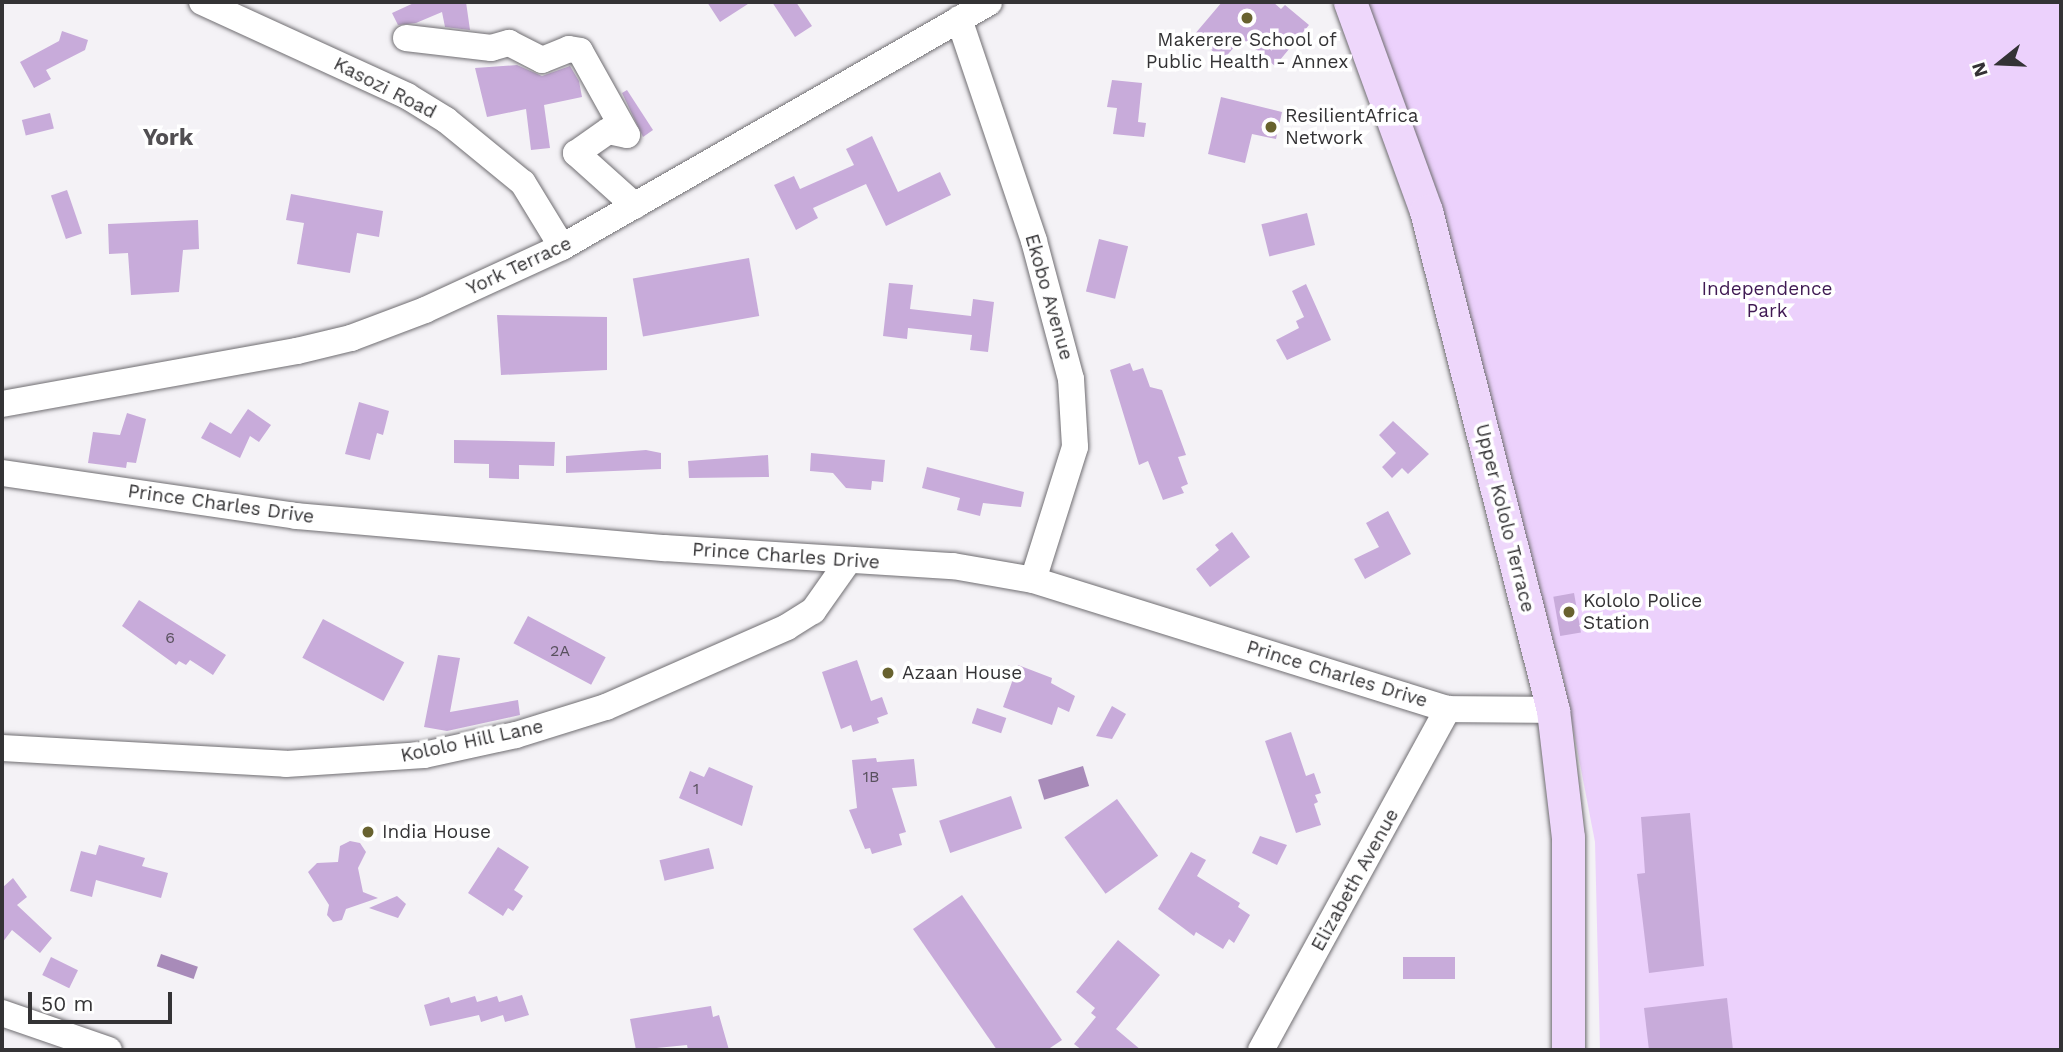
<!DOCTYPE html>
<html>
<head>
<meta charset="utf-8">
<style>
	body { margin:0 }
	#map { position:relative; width:2063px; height:1052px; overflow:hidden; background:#f4f2f6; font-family:"Work Sans",sans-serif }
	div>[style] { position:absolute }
	.green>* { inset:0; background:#ecd1fc }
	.water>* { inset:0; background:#a88bb9; transform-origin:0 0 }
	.building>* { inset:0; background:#c8abda; transform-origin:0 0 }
	.roads { filter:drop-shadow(0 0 2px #706e72) drop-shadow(0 0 2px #706e72) }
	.minor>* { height:26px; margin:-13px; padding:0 13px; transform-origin:13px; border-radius:13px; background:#fff }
	.major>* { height:33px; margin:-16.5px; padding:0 16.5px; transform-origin:16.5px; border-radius:16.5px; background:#eed7fb }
	.dots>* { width:19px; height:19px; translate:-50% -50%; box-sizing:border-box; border:4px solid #fff; border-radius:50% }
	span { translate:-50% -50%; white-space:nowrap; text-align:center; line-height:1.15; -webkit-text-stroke:7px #fff; paint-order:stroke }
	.number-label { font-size:16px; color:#59515e }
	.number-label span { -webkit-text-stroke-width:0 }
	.poi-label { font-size:19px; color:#343335 }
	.left { translate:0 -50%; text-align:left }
	.street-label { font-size:19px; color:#343335 }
	.park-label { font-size:19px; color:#401a53 }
	.quarter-label { font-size:23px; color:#514f52; font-weight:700 }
	.frame { position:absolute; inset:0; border:4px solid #343335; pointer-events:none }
	.north { position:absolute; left:1965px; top:28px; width:70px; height:70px; -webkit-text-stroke:5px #fff; paint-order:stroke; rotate:252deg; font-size:19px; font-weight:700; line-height:28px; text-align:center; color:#343335 }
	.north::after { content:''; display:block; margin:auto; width:24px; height:32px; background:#343335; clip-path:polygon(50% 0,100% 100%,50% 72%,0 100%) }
	.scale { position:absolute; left:28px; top:992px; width:144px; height:32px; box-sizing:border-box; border:4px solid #343335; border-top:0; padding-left:9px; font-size:21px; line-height:24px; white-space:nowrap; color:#343335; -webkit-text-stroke:5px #fff; paint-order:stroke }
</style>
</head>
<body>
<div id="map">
	<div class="green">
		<div style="clip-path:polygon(1365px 2px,2061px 2px,2061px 1050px,1600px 1050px,1595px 842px,1564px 681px,1505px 462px)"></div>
	</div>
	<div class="water">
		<div style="left:1083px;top:766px;width:21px;height:47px;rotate:73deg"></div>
		<div style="left:161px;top:954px;width:39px;height:13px;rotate:19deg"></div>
	</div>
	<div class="building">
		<div style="clip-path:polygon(416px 2px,466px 2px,470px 30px,445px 27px,442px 12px,416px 23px,398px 25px,392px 13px)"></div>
		<div style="clip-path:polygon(707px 2px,751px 2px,720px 22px)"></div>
		<div style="clip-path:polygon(772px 2px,796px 2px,812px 26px,795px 37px)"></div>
		<div style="clip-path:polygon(1222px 2px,1273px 2px,1281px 9px,1285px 5px,1309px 25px,1275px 66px,1242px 38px,1223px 60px,1194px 35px)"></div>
		<div style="clip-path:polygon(62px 31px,88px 40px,85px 50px,46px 70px,51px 79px,34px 88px,20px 62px,59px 41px)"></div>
		<div style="clip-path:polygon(517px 65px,542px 76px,570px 66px,579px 81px,582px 97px,544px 105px,550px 148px,531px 150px,526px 109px,487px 117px,475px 68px)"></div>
		<div style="clip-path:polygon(1112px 80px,1142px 83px,1138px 122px,1146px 123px,1144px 137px,1113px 134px,1117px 108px,1107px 107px)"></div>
		<div style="clip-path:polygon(627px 90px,653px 130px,643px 137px,622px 93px)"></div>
		<div style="clip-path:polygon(1221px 97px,1282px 112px,1276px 139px,1252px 134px,1245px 163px,1208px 154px)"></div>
		<div style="left:50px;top:113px;width:16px;height:29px;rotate:76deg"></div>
		<div style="clip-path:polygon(872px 136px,898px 192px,940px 172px,951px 195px,886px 226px,866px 184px,813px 208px,818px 218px,796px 230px,774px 185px,794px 176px,800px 189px,854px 165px,846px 149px)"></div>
		<div style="left:67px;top:190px;width:46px;height:17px;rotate:71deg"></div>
		<div style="clip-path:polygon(291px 194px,383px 211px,379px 237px,357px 233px,350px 273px,297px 264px,304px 223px,286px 220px)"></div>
		<div style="left:1307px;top:213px;width:33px;height:47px;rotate:76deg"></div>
		<div style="clip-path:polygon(198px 220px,199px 249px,183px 250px,179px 292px,131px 295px,128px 253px,109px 254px,108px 224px)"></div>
		<div style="left:1099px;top:239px;width:30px;height:54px;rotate:14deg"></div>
		<div style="left:749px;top:258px;width:59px;height:118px;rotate:80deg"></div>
		<div style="clip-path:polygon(889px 283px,913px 285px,910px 309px,971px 316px,973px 299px,994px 302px,988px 352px,970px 350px,972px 335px,908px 328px,907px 339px,883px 336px)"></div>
		<div style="clip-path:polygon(1306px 284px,1331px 340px,1287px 360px,1276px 340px,1299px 328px,1296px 321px,1304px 317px,1292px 291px)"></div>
		<div style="clip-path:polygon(497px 315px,607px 317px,607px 370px,501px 375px)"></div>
		<div style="clip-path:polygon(1130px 363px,1133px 371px,1143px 368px,1150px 387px,1162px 390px,1186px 455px,1178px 457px,1188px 484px,1181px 487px,1184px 493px,1163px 500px,1148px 461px,1139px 465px,1110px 370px)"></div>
		<div style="clip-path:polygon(359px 402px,389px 411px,383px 435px,377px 433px,370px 460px,345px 454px)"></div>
		<div style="clip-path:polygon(248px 409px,271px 425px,259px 442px,250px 436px,240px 458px,201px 438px,210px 422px,231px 434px)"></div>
		<div style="clip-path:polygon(127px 413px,146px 419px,136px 463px,127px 462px,126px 468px,88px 463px,93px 432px,120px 435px)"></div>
		<div style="clip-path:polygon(1393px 421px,1429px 454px,1408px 474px,1402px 468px,1392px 478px,1382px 467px,1396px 453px,1379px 435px)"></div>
		<div style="clip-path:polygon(454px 440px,555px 442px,554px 466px,519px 465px,519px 479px,489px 478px,489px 464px,454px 463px)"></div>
		<div style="clip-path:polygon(646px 450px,661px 453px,661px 469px,566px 473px,566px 456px)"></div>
		<div style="clip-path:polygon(811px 453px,885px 460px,883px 482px,872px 481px,871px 490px,846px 488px,833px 473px,810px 471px)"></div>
		<div style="clip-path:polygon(768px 455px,769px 477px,689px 478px,688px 461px)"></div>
		<div style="clip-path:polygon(927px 467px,1024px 492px,1021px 507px,983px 503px,980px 516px,957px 510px,960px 498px,922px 488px)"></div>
		<div style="clip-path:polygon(1388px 511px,1411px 554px,1365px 579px,1354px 559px,1379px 547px,1366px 523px)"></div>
		<div style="clip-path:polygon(1232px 532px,1250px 557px,1210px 587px,1196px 569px,1219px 550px,1215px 545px)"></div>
		<div style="left:1574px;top:593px;width:40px;height:21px;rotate:80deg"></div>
		<div style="clip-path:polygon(139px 600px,226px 655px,213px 675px,190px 660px,186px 665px,179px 661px,176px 665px,122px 626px)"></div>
		<div style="left:528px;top:616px;width:88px;height:31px;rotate:28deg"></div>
		<div style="left:323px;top:619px;width:92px;height:44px;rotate:28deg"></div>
		<div style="clip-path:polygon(438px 655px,460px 658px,450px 712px,518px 700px,520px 715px,447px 731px,424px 727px)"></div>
		<div style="clip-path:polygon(857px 660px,871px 701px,882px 697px,888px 714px,877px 718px,879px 723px,853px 732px,851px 725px,841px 729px,822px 672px)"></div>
		<div style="clip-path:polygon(1018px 665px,1052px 678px,1051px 683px,1075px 696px,1069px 712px,1058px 707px,1052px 725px,1003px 707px)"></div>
		<div style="clip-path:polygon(1112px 706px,1126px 714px,1112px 739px,1096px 736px)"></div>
		<div style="left:977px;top:708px;width:31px;height:16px;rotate:19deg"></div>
		<div style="clip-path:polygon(1291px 732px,1306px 776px,1314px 773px,1321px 793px,1315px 795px,1318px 802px,1314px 804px,1321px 825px,1296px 833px,1265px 741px)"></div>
		<div style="clip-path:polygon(876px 758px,877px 762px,914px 759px,917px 786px,892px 788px,906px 832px,899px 834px,902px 845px,872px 854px,870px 848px,865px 849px,849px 810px,857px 808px,852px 760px)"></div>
		<div style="clip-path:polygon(709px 767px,753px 786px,742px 826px,679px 798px,690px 771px,704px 777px)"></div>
		<div style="left:1011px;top:796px;width:34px;height:76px;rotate:71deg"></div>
		<div style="left:1117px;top:799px;width:70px;height:65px;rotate:54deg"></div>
		<div style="clip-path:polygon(1690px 813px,1704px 966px,1649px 973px,1637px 874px,1645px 873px,1641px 817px)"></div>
		<div style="clip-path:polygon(1260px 836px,1287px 845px,1277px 865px,1252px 853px)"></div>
		<div style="clip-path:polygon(350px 841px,360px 843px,366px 852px,358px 868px,363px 892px,378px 898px,346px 909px,342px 920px,333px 922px,327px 915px,329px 905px,308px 872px,317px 863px,338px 862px,340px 846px)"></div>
		<div style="clip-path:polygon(99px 845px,145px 858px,142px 866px,168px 873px,161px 898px,96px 880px,92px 897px,70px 891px,81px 851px,96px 855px)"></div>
		<div style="clip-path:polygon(498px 847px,529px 867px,514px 890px,523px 896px,513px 911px,508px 908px,503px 916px,468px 893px)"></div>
		<div style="left:709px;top:848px;width:21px;height:51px;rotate:76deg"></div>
		<div style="clip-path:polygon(1191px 852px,1206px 860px,1197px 876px,1240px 903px,1238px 907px,1250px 915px,1234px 943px,1229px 939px,1223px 949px,1196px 932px,1194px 936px,1158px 909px)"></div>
		<div style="clip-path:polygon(13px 878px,27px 897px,17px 905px,52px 938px,40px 953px,12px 930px,2px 943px,2px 888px)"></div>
		<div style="clip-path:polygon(962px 895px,1062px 1040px,1047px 1050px,997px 1050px,913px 929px)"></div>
		<div style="clip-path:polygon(397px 896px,406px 904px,398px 918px,369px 908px)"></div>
		<div style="clip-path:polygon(1118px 940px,1160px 975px,1116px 1029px,1141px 1050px,1082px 1050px,1074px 1044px,1096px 1017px,1091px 1013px,1095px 1008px,1076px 992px)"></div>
		<div style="left:51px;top:957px;width:30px;height:20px;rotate:26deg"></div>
		<div style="left:1455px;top:957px;width:22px;height:52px;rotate:90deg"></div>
		<div style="clip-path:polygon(522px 995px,529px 1015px,505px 1022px,503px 1015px,481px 1022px,479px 1015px,430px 1026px,424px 1005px,449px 997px,451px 1003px,475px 996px,477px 1002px,497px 996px,499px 1002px)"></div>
		<div style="clip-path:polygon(1727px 998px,1733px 1050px,1649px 1050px,1644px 1008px)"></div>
		<div style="clip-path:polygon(711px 1006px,713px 1017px,719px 1015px,729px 1050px,688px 1050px,687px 1045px,636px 1050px,630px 1019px)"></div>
	</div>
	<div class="roads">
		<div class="minor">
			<div style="left:202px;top:2px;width:226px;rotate:24.6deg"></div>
			<div style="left:407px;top:96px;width:46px;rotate:31.6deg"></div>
			<div style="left:446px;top:120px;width:99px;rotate:39.3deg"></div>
			<div style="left:523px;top:183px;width:75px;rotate:58.6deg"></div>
			<div style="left:959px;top:19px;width:234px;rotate:71.3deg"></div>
			<div style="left:1034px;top:241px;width:143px;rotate:75deg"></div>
			<div style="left:1071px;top:379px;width:68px;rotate:86.6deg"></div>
			<div style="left:1075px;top:447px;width:139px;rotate:107.5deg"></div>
			<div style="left:406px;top:38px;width:86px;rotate:6.7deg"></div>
			<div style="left:491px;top:48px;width:19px;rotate:-16deg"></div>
			<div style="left:509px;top:43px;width:37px;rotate:27deg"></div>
			<div style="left:542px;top:60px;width:29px;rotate:-22deg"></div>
			<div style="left:569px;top:49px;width:11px;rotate:10deg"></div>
			<div style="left:580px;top:51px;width:96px;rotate:60.8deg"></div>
			<div style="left:627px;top:135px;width:19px;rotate:-168deg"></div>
			<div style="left:608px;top:131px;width:39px;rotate:145deg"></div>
			<div style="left:576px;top:153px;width:79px;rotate:41.9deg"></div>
			<div style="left:2px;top:404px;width:300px;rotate:-10.2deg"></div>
			<div style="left:297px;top:351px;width:56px;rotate:-13.5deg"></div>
			<div style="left:351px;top:338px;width:79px;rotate:-20.7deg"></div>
			<div style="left:425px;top:310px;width:151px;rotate:-24.7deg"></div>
			<div style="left:562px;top:247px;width:492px;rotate:-29.8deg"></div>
			<div style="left:2px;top:473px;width:297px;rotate:8.3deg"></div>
			<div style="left:296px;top:516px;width:369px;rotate:5deg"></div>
			<div style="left:664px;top:548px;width:290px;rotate:3.6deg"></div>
			<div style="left:953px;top:566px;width:81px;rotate:9.9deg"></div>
			<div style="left:1033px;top:580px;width:435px;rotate:17.3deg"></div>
			<div style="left:1448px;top:709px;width:105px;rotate:0.5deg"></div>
			<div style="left:2px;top:748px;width:284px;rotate:3.2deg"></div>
			<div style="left:286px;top:764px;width:138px;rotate:-3.7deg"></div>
			<div style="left:424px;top:755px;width:94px;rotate:-12.3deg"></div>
			<div style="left:516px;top:735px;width:94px;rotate:-17.3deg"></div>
			<div style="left:606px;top:707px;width:198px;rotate:-23.8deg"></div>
			<div style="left:787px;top:627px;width:31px;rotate:-32deg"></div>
			<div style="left:813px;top:611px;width:62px;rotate:-54.8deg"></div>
			<div style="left:2px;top:1013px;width:113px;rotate:19.1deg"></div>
			<div style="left:1261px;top:1050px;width:389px;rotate:-61.3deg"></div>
		</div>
		<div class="major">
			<div style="left:1350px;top:2px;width:222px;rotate:70deg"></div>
			<div style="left:1426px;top:211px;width:515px;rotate:75.72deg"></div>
			<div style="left:1553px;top:710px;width:128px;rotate:83.3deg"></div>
			<div style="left:1568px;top:837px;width:213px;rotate:90deg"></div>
		</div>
	</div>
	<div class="dots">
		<div style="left:1247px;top:18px;background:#68622f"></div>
		<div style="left:1271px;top:127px;background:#68622f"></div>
		<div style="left:1569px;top:612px;background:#68622f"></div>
		<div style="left:888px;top:673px;background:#68622f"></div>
		<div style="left:368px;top:832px;background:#68622f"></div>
	</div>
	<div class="number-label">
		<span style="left:170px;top:638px">6</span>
		<span style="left:560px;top:651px">2A</span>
		<span style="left:871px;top:777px">1B</span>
		<span style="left:696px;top:789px">1</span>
	</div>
	<div class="poi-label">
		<span style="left:1247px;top:51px">Makerere School of<br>Public Health - Annex</span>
		<span class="left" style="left:1285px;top:127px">ResilientAfrica<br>Network</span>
		<span class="left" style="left:1583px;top:612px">Kololo Police<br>Station</span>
		<span class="left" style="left:902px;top:673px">Azaan House</span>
		<span class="left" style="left:382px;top:832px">India House</span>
	</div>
	<div class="street-label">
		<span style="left:385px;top:88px;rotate:27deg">Kasozi Road</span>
		<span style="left:519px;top:266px;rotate:-25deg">York Terrace</span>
		<span style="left:1049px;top:297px;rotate:74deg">Ekobo Avenue</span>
		<span style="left:221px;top:504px;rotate:8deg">Prince Charles Drive</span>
		<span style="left:1505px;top:518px;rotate:76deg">Upper Kololo Terrace</span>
		<span style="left:786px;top:556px;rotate:4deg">Prince Charles Drive</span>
		<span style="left:1337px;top:674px;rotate:17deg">Prince Charles Drive</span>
		<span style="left:472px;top:741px;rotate:-12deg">Kololo Hill Lane</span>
		<span style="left:1355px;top:880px;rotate:-61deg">Elizabeth Avenue</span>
	</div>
	<div class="park-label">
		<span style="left:1767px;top:300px">Independence<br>Park</span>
	</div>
	<div class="quarter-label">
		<span style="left:168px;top:138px">York</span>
	</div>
	<div class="frame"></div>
	<div class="north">N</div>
	<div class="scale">50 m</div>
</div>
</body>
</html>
